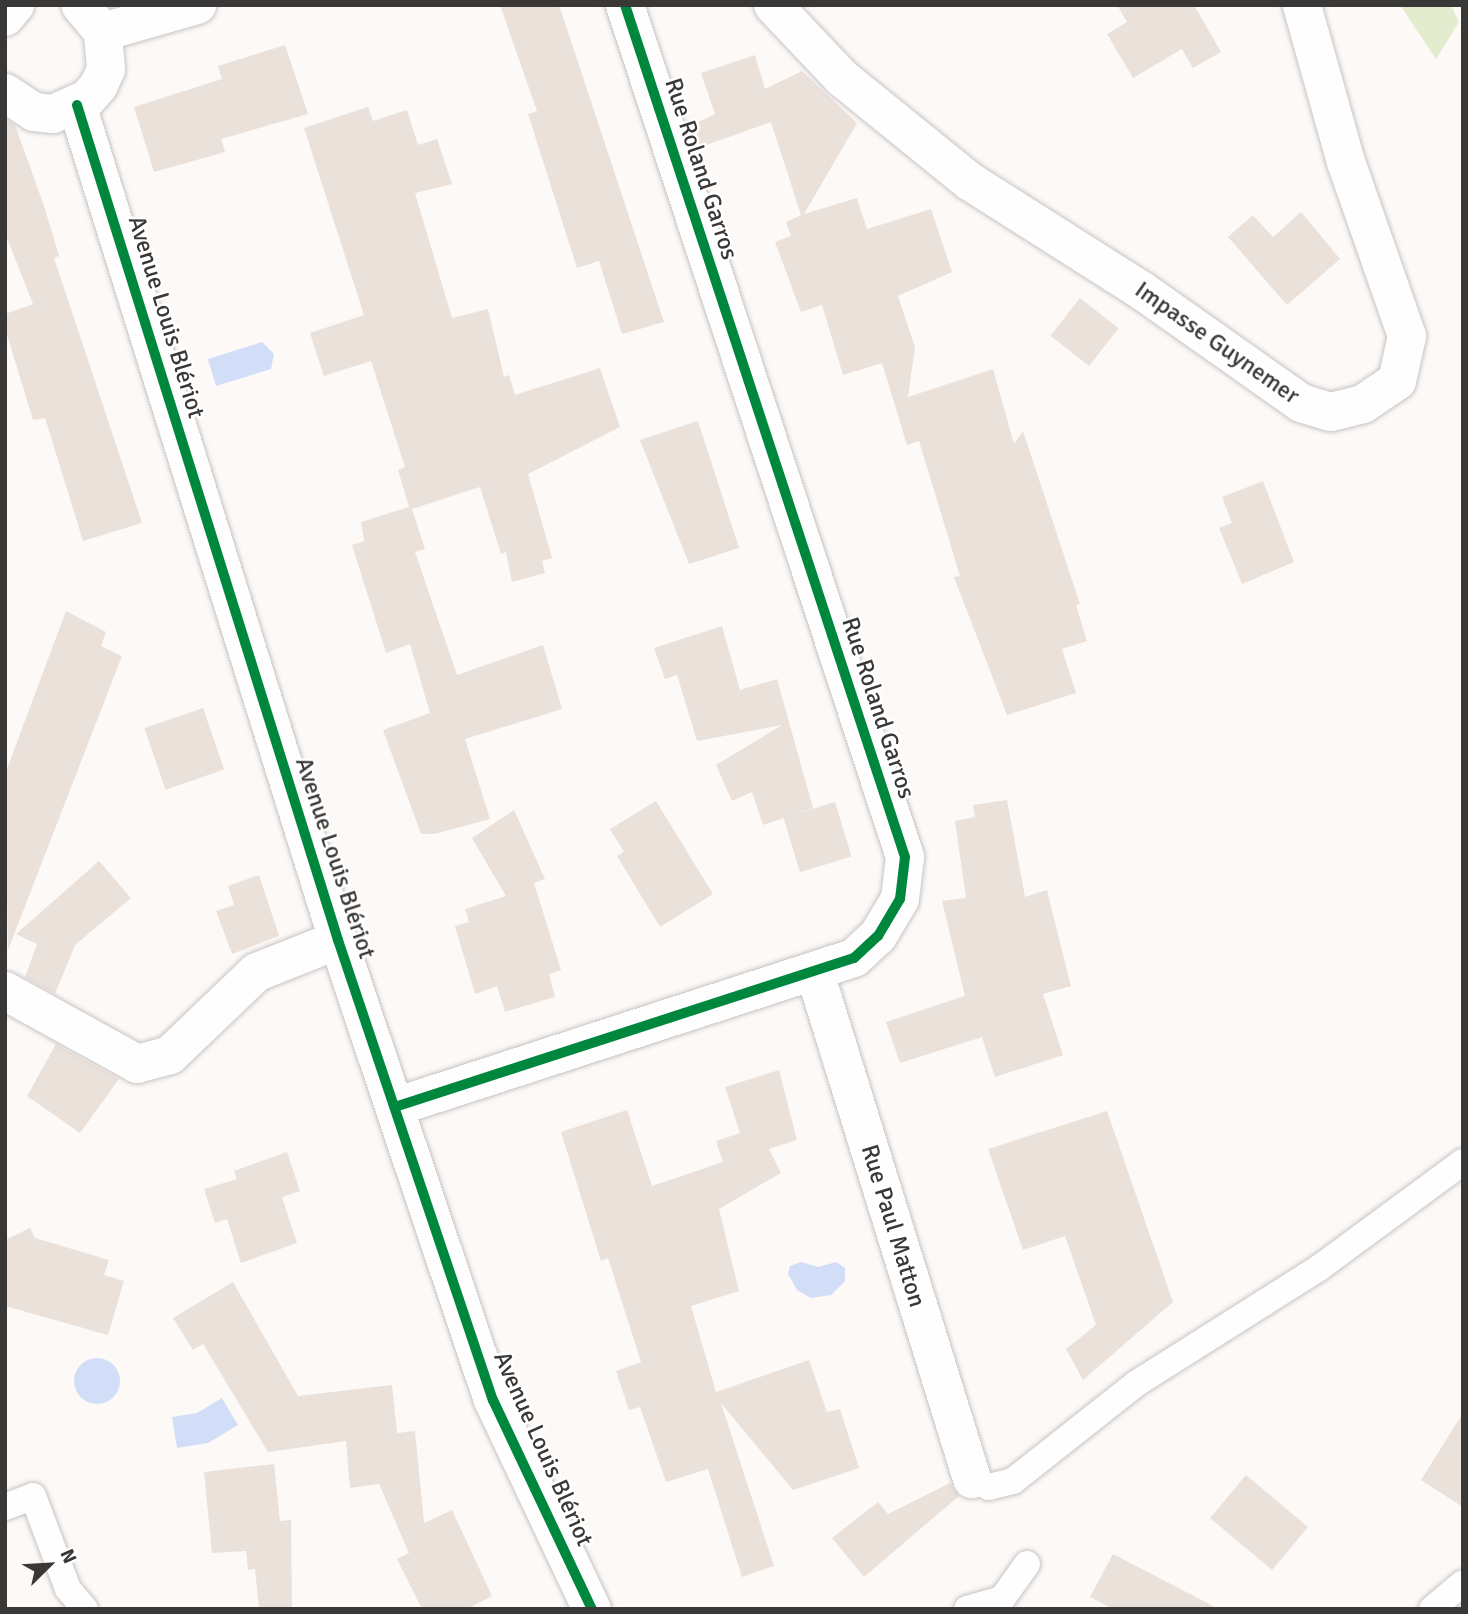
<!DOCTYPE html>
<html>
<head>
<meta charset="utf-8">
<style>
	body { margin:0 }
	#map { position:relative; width:1468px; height:1614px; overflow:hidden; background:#fcf9f7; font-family:Signika,sans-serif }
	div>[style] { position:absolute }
	.green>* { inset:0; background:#e3eccf }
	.water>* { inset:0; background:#d2def8 }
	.round { border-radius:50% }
	.building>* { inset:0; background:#eae1db; transform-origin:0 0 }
	.roads { filter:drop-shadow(0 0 2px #c7c4c3) drop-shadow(0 0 2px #c7c4c3) }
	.lane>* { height:26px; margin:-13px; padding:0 13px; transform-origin:13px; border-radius:13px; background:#fffefe }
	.street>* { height:38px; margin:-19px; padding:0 19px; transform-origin:19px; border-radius:19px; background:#fffefe }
	.cycleway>* { height:10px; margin:-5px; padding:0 5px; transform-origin:5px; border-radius:5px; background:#00873e }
	span { translate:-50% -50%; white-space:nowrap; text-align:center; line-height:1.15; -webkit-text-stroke:5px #fff; paint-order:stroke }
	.street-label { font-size:24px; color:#3a3836 }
	.frame { position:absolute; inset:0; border:7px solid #3a3836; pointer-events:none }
	.north { position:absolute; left:14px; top:1530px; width:70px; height:70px; -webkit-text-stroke:5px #fff; paint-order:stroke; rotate:66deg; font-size:19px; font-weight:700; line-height:28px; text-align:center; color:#3a3836 }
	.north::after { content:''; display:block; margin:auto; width:24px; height:32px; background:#3a3836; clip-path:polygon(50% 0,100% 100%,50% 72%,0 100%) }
</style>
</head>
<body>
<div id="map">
	<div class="green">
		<div style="clip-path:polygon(1400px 5px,1451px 5px,1459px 22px,1436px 59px)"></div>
	</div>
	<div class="water">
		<div style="clip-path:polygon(262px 342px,274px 354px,271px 369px,216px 386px,208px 359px)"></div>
		<div style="clip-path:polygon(801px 1262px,818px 1267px,836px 1262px,845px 1268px,845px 1281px,831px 1295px,811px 1298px,797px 1290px,788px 1274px,790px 1266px)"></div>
		<div class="round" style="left:74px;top:1358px;width:46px;height:46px"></div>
		<div style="clip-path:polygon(222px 1398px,238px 1425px,208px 1443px,177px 1448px,172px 1417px,197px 1413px)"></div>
	</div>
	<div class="building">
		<div style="clip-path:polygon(500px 5px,559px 5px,664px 322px,622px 334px,599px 261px,577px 268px,528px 114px,537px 111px)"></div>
		<div style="clip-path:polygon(1117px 5px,1194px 5px,1221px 52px,1193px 68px,1182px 49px,1133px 78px,1107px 34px,1127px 22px)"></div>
		<div style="clip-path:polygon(285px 45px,308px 114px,221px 139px,225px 152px,154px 172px,134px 107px,222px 79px,218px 66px)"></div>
		<div style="clip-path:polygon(755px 55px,765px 89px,802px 71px,857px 123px,804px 214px,857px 198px,867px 229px,931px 209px,952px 272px,898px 296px,915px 347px,908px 397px,993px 369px,1014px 444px,1023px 431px,1080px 604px,1076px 605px,1087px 641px,1062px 649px,1076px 693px,1007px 715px,954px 577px,960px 576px,919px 441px,907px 445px,882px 363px,843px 375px,822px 305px,801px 312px,775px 242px,791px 236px,786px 222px,801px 215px,771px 122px,695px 149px,688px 127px,715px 114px,701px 73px)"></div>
		<div style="clip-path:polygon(368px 107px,373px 121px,407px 110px,418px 145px,437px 139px,452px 184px,415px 193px,452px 318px,488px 309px,504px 377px,509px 375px,515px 395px,600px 368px,620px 427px,528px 474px,552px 558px,542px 561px,545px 573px,512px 582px,506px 552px,501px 554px,480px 487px,412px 509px,425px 549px,415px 552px,457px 675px,543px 645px,562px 709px,465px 739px,490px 819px,434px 834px,421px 834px,383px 730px,430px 713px,410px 644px,386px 653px,352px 545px,364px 541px,361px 522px,409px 507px,398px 470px,405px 467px,371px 361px,324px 376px,310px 333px,364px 315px,304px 128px)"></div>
		<div style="clip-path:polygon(5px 119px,15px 125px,44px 206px,59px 256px,54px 258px,142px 523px,83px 541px,45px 418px,33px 420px,5px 328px,5px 314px,33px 304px,5px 233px)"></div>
		<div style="clip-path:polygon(1301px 212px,1340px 259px,1287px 305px,1228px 237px,1253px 215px,1273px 237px)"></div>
		<div style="left:1080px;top:298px;width:49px;height:48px;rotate:38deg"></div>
		<div style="clip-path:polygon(698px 421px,739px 548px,689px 564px,640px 440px)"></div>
		<div style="clip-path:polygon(1263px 481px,1294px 562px,1242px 584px,1219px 528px,1232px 523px,1222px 497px)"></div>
		<div style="clip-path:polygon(66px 611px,106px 632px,101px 646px,122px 656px,8px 950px,5px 774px)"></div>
		<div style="clip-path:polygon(722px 626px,740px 690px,777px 679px,813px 808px,763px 825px,752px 792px,732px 801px,716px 765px,782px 725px,697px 741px,677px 675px,665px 679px,654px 648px)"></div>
		<div style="left:203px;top:708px;width:65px;height:62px;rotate:71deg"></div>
		<div style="clip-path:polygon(1007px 800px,1025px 897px,1047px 890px,1071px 986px,1043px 994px,1063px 1055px,995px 1077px,982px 1037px,900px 1063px,886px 1022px,965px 996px,942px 901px,966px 898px,955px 821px,975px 817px,973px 805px)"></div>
		<div style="clip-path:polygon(656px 801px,713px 894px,660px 927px,617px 856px,624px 852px,610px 829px)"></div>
		<div style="left:835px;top:802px;width:57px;height:54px;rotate:73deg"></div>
		<div style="clip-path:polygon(514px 810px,545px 879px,534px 883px,561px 970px,549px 974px,555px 997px,505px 1012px,497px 986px,475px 994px,455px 926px,469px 922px,465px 909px,506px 896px,472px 838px)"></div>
		<div style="clip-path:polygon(99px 861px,131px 898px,75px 945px,55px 994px,25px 977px,37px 944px,16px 934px)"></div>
		<div style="clip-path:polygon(259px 875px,279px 936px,232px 954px,216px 911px,234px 905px,228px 886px)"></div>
		<div style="clip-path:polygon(56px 1044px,119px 1079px,80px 1133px,27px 1096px)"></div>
		<div style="clip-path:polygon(779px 1070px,797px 1140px,769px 1149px,781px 1173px,719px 1209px,739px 1291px,691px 1306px,716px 1392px,809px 1360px,827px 1412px,840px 1409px,859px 1468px,793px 1490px,721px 1403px,774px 1566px,742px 1577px,708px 1469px,666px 1482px,640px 1407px,629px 1410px,616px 1371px,641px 1362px,608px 1258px,601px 1261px,561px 1132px,627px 1110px,652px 1186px,723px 1162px,716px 1141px,740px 1133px,725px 1087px)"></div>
		<div style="clip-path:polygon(1107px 1111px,1173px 1302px,1083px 1380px,1066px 1349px,1096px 1325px,1065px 1236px,1023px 1250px,988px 1149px)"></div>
		<div style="clip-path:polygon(287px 1152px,300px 1191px,282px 1197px,297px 1243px,241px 1263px,227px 1219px,215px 1223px,204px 1189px,237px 1179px,234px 1171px)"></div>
		<div style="clip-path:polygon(30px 1228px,35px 1238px,109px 1260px,104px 1275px,124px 1281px,108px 1335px,5px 1306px,5px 1240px)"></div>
		<div style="clip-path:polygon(233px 1282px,298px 1396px,392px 1385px,397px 1433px,415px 1431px,424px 1523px,452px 1510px,492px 1596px,467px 1609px,422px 1609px,397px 1559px,409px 1553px,379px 1484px,350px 1488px,346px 1441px,268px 1452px,203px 1344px,193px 1350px,173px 1318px)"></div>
		<div style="clip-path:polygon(1463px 1413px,1463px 1507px,1421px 1480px)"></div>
		<div style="clip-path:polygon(274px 1464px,280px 1521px,291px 1520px,292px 1609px,259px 1609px,255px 1569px,248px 1570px,246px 1551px,212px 1553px,204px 1472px)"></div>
		<div style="left:1246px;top:1475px;width:81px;height:56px;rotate:40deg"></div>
		<div style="clip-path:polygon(950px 1483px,959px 1496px,864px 1577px,832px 1538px,878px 1502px,888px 1514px)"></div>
		<div style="clip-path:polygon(1113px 1554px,1219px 1609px,1113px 1609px,1090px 1597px)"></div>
	</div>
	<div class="roads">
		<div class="lane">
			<div style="left:972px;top:1479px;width:19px;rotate:25deg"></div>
			<div style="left:989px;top:1487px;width:25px;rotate:-14deg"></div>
			<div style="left:1013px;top:1481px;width:158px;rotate:-38.3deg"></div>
			<div style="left:1137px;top:1383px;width:215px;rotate:-32.3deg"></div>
			<div style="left:1319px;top:1268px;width:179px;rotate:-36.4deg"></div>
			<div style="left:5px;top:1507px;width:30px;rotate:-21deg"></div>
			<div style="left:33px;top:1496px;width:99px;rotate:69.4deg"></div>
			<div style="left:68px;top:1589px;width:26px;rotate:50deg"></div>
			<div style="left:967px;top:1609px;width:36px;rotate:-16deg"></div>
			<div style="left:1002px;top:1599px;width:43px;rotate:-54.5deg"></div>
			<div style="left:1432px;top:1609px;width:40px;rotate:-40deg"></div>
		</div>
		<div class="street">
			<div style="left:773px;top:5px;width:100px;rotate:46.6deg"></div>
			<div style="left:842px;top:78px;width:164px;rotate:39deg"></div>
			<div style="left:969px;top:181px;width:204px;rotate:32.4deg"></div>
			<div style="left:1141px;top:290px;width:196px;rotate:35.2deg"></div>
			<div style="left:1301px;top:403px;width:31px;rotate:17deg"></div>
			<div style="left:1331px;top:412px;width:33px;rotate:-14deg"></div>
			<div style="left:1363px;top:404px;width:41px;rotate:-34.1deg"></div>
			<div style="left:1397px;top:381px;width:46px;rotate:-77.5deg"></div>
			<div style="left:1407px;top:336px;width:184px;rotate:-109.3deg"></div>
			<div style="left:1346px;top:162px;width:163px;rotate:-105.7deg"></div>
			<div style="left:5px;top:17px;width:16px;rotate:-50deg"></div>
			<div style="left:103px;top:32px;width:98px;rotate:-16deg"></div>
			<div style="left:5px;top:93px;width:35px;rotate:33deg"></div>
			<div style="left:34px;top:112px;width:19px;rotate:6deg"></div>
			<div style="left:53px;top:114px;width:37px;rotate:-24deg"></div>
			<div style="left:87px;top:99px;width:18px;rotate:-49deg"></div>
			<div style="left:99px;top:85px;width:17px;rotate:-66deg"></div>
			<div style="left:106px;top:69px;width:37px;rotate:-95deg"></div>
			<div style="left:103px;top:32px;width:35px;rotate:-130deg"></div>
			<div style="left:77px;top:105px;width:875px;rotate:72.64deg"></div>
			<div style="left:338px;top:940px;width:485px;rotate:71.4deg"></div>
			<div style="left:493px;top:1400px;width:231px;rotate:64.7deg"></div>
			<div style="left:815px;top:973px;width:530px;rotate:72.76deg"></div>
			<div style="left:5px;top:991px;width:151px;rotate:28.9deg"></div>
			<div style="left:137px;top:1064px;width:34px;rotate:-15deg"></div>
			<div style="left:170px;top:1055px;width:120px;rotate:-43.7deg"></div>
			<div style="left:257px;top:972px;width:87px;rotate:-21.6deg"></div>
			<div style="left:398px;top:1106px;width:479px;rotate:-18deg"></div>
			<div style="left:854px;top:958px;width:33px;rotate:-43deg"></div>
			<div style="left:878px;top:936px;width:43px;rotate:-59.3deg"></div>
			<div style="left:900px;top:899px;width:42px;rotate:-83.2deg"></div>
			<div style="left:905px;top:857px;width:897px;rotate:-108.19deg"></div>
		</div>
	</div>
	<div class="cycleway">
		<div style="left:77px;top:105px;width:875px;rotate:72.64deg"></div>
		<div style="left:338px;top:940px;width:485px;rotate:71.4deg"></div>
		<div style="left:493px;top:1400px;width:231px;rotate:64.7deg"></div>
		<div style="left:398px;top:1106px;width:479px;rotate:-18deg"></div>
		<div style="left:854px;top:958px;width:33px;rotate:-43deg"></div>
		<div style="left:878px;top:936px;width:43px;rotate:-59.3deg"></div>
		<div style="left:900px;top:899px;width:42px;rotate:-83.2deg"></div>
		<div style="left:905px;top:857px;width:897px;rotate:-108.19deg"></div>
	</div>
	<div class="street-label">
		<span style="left:701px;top:169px;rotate:72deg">Rue Roland Garros</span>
		<span style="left:166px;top:317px;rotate:73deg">Avenue Louis Blériot</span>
		<span style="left:1217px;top:343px;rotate:35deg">Impasse Guynemer</span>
		<span style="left:878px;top:708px;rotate:72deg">Rue Roland Garros</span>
		<span style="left:335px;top:858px;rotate:72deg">Avenue Louis Blériot</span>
		<span style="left:893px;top:1226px;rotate:73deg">Rue Paul Matton</span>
		<span style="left:543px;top:1449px;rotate:66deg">Avenue Louis Blériot</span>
	</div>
	<div class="frame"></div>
	<div class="north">N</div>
</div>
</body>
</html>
